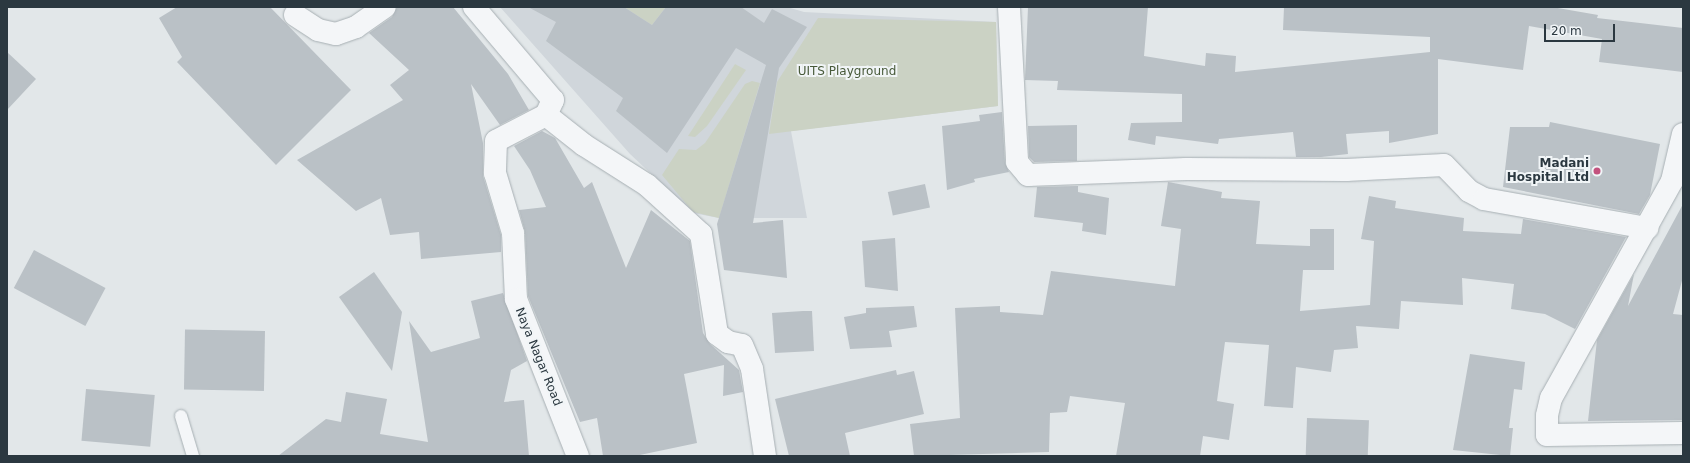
<!DOCTYPE html>
<html>
<head>
<meta charset="utf-8">
<style>
	body { margin:0 }
	#map { position:relative; width:1690px; height:463px; overflow:hidden; background:#e2e7e9; font-family:"DejaVu Sans",sans-serif }
	div>[style] { position:absolute }
	.built>* { inset:0; background:#d0d6db }
	.green>* { inset:0; background:#cbd2c4 }
	.building>* { inset:0; background:#bac1c6; transform-origin:0 0 }
	.roads { filter:drop-shadow(0 0 1px #a7afb3) drop-shadow(0 0 1px #a7afb3) }
	.lane>* { height:12px; margin:-6px; padding:0 6px; transform-origin:6px; border-radius:6px; background:#f4f6f8 }
	.street>* { height:22px; margin:-11px; padding:0 11px; transform-origin:11px; border-radius:11px; background:#f4f6f8 }
	.dots>* { width:11px; height:11px; translate:-50% -50%; box-sizing:border-box; border:2px solid #f1f5f7; border-radius:50% }
	span { translate:-50% -50%; white-space:nowrap; text-align:center; line-height:1.15; -webkit-text-stroke:4px #f1f5f7; paint-order:stroke }
	.park-label { font-size:12px; color:#485a3a }
	.poi-label { font-size:12px; color:#2b3840; font-weight:700 }
	.right { translate:-100% -50%; text-align:right }
	.street-label { font-size:12px; color:#2b3840 }
	.frame { position:absolute; inset:0; border:8px solid #2b3840; pointer-events:none }
	.scale { position:absolute; left:1544px; top:24px; width:71px; height:18px; box-sizing:border-box; border:2px solid #2b3840; border-top:0; padding-left:5px; font-size:12px; line-height:14px; white-space:nowrap; color:#2b3840; -webkit-text-stroke:3px #f1f5f7; paint-order:stroke }
</style>
</head>
<body>
<div id="map">
	<div class="built">
		<div style="clip-path:polygon(500px 7px,787px 7px,804px 12px,996px 22px,998px 106px,791px 131px,807px 218px,719px 218px,693px 213px,630px 154px)"></div>
	</div>
	<div class="green">
		<div style="clip-path:polygon(624px 7px,666px 7px,652px 25px)"></div>
		<div style="clip-path:polygon(818px 18px,996px 22px,998px 106px,769px 134px,777px 82px)"></div>
		<div style="clip-path:polygon(735px 64px,746px 70px,707px 126px,695px 137px,688px 136px)"></div>
		<div style="clip-path:polygon(752px 81px,760px 83px,719px 218px,693px 212px,662px 175px,679px 149px,696px 150px,705px 143px,745px 84px)"></div>
	</div>
	<div class="building">
		<div style="clip-path:polygon(177px 7px,270px 7px,351px 90px,276px 165px,177px 62px,182px 57px,159px 18px)"></div>
		<div style="clip-path:polygon(397px 7px,453px 7px,508px 74px,529px 110px,500px 125px,471px 84px,483px 143px,483px 176px,501px 235px,501px 252px,421px 259px,419px 232px,390px 235px,381px 198px,356px 211px,297px 160px,403px 100px,390px 85px,409px 70px,369px 33px,392px 17px)"></div>
		<div style="clip-path:polygon(528px 7px,624px 7px,652px 25px,666px 7px,741px 7px,764px 23px,772px 9px,807px 27px,779px 68px,753px 223px,783px 220px,787px 278px,724px 270px,717px 224px,766px 65px,736px 48px,667px 153px,616px 111px,623px 98px,546px 41px,556px 22px)"></div>
		<div style="clip-path:polygon(1028px 7px,1148px 7px,1144px 56px,1205px 66px,1206px 53px,1236px 56px,1235px 72px,1430px 52px,1430px 37px,1283px 30px,1284px 7px,1552px 7px,1598px 15px,1597px 18px,1683px 28px,1683px 72px,1599px 62px,1602px 39px,1529px 26px,1523px 70px,1438px 59px,1438px 134px,1389px 143px,1389px 131px,1346px 134px,1348px 154px,1321px 157px,1296px 157px,1293px 132px,1219px 139px,1218px 144px,1156px 136px,1155px 145px,1128px 140px,1131px 123px,1182px 122px,1182px 94px,1057px 90px,1058px 81px,1025px 80px)"></div>
		<div style="clip-path:polygon(7px 52px,36px 79px,7px 110px)"></div>
		<div style="clip-path:polygon(1002px 112px,1005px 163px,1009px 172px,974px 179px,975px 182px,947px 190px,942px 126px,980px 121px,979px 115px)"></div>
		<div style="clip-path:polygon(1550px 122px,1660px 144px,1650px 195px,1639px 214px,1503px 187px,1510px 127px,1549px 127px)"></div>
		<div style="clip-path:polygon(1077px 125px,1077px 161px,1034px 162px,1029px 157px,1028px 126px)"></div>
		<div style="clip-path:polygon(542px 131px,555px 138px,584px 188px,592px 182px,626px 268px,651px 210px,690px 241px,703px 333px,710px 344px,739px 370px,743px 392px,723px 396px,724px 365px,684px 374px,697px 443px,635px 456px,603px 456px,597px 418px,580px 422px,528px 296px,525px 232px,519px 210px,546px 207px,530px 170px,514px 146px)"></div>
		<div style="clip-path:polygon(1168px 182px,1222px 192px,1221px 198px,1260px 201px,1256px 244px,1310px 246px,1310px 229px,1334px 229px,1334px 270px,1303px 270px,1300px 311px,1370px 305px,1374px 241px,1361px 239px,1369px 196px,1396px 201px,1395px 208px,1464px 218px,1463px 231px,1521px 234px,1523px 219px,1626px 237px,1575px 329px,1545px 314px,1511px 309px,1514px 284px,1462px 278px,1463px 305px,1401px 301px,1399px 329px,1356px 326px,1358px 348px,1334px 350px,1331px 372px,1296px 367px,1293px 408px,1264px 406px,1269px 345px,1225px 342px,1217px 401px,1234px 404px,1229px 440px,1203px 436px,1200px 456px,1116px 456px,1125px 403px,1070px 396px,1067px 412px,1050px 413px,1049px 452px,914px 456px,910px 424px,960px 418px,955px 308px,1000px 306px,1000px 312px,1043px 315px,1051px 271px,1175px 286px,1181px 229px,1161px 226px)"></div>
		<div style="left:925px;top:184px;width:24px;height:38px;rotate:78deg"></div>
		<div style="clip-path:polygon(1078px 186px,1078px 192px,1109px 198px,1106px 235px,1082px 231px,1083px 223px,1034px 217px,1037px 187px)"></div>
		<div style="clip-path:polygon(1683px 204px,1683px 277px,1673px 314px,1683px 315px,1683px 420px,1588px 421px,1597px 340px,1634px 274px,1628px 306px)"></div>
		<div style="clip-path:polygon(895px 238px,898px 291px,865px 287px,862px 241px)"></div>
		<div style="left:34px;top:250px;width:81px;height:43px;rotate:28deg"></div>
		<div style="clip-path:polygon(374px 272px,402px 312px,392px 371px,339px 297px)"></div>
		<div style="clip-path:polygon(503px 293px,527px 361px,511px 370px,504px 402px,524px 400px,529px 456px,278px 456px,326px 419px,341px 422px,346px 392px,387px 399px,380px 434px,428px 442px,409px 321px,431px 352px,480px 338px,471px 301px)"></div>
		<div style="clip-path:polygon(914px 306px,917px 327px,889px 331px,892px 347px,850px 349px,844px 317px,866px 313px,866px 308px)"></div>
		<div style="clip-path:polygon(803px 311px,812px 311px,814px 351px,775px 353px,772px 313px)"></div>
		<div style="left:265px;top:331px;width:60px;height:80px;rotate:91deg"></div>
		<div style="clip-path:polygon(1470px 354px,1525px 362px,1522px 390px,1514px 389px,1509px 428px,1513px 428px,1510px 456px,1453px 450px)"></div>
		<div style="clip-path:polygon(896px 370px,897px 375px,914px 371px,924px 414px,845px 433px,850px 456px,789px 456px,775px 399px)"></div>
		<div style="left:86px;top:389px;width:69px;height:52px;rotate:5deg"></div>
		<div style="left:1307px;top:418px;width:62px;height:38px;rotate:2deg"></div>
	</div>
	<div class="roads">
		<div class="lane">
			<div style="left:181px;top:416px;width:42px;rotate:73.3deg"></div>
		</div>
		<div class="street">
			<div style="left:474px;top:7px;width:122px;rotate:49.7deg"></div>
			<div style="left:553px;top:100px;width:17px;rotate:115deg"></div>
			<div style="left:546px;top:115px;width:56px;rotate:152.5deg"></div>
			<div style="left:496px;top:141px;width:32px;rotate:92deg"></div>
			<div style="left:495px;top:173px;width:63px;rotate:73.3deg"></div>
			<div style="left:513px;top:233px;width:66px;rotate:87.4deg"></div>
			<div style="left:516px;top:299px;width:169px;rotate:68.5deg"></div>
			<div style="left:1009px;top:7px;width:155px;rotate:87deg"></div>
			<div style="left:1017px;top:162px;width:17px;rotate:50deg"></div>
			<div style="left:1028px;top:175px;width:158px;rotate:-2.2deg"></div>
			<div style="left:1186px;top:169px;width:160px;rotate:0.4deg"></div>
			<div style="left:1346px;top:170px;width:98px;rotate:-2.9deg"></div>
			<div style="left:1444px;top:165px;width:36px;rotate:46deg"></div>
			<div style="left:1469px;top:191px;width:17px;rotate:28deg"></div>
			<div style="left:1484px;top:199px;width:166px;rotate:10.1deg"></div>
			<div style="left:295px;top:15px;width:27px;rotate:33deg"></div>
			<div style="left:318px;top:30px;width:18px;rotate:13deg"></div>
			<div style="left:336px;top:34px;width:21px;rotate:-19deg"></div>
			<div style="left:356px;top:27px;width:35px;rotate:-35deg"></div>
			<div style="left:546px;top:115px;width:48px;rotate:38.3deg"></div>
			<div style="left:584px;top:145px;width:75px;rotate:32.4deg"></div>
			<div style="left:647px;top:185px;width:73px;rotate:42.2deg"></div>
			<div style="left:701px;top:234px;width:101px;rotate:80.9deg"></div>
			<div style="left:717px;top:334px;width:14px;rotate:36deg"></div>
			<div style="left:728px;top:342px;width:14px;rotate:12deg"></div>
			<div style="left:742px;top:345px;width:26px;rotate:67deg"></div>
			<div style="left:752px;top:369px;width:88px;rotate:81.5deg"></div>
			<div style="left:1683px;top:134px;width:48px;rotate:103.2deg"></div>
			<div style="left:1672px;top:181px;width:248px;rotate:119.1deg"></div>
			<div style="left:1551px;top:398px;width:18px;rotate:103deg"></div>
			<div style="left:1547px;top:416px;width:19px;rotate:90deg"></div>
			<div style="left:1547px;top:435px;width:136px;rotate:-0.8deg"></div>
		</div>
	</div>
	<div class="dots">
		<div style="left:1597px;top:171px;background:#c3527e"></div>
	</div>
	<div class="park-label">
		<span style="left:847px;top:72px">UITS Playground</span>
	</div>
	<div class="poi-label">
		<span class="right" style="left:1589px;top:171px">Madani<br>Hospital Ltd</span>
	</div>
	<div class="street-label">
		<span style="left:538px;top:357px;rotate:68deg">Naya Nagar Road</span>
	</div>
	<div class="frame"></div>
	<div class="scale">20 m</div>
</div>
</body>
</html>
